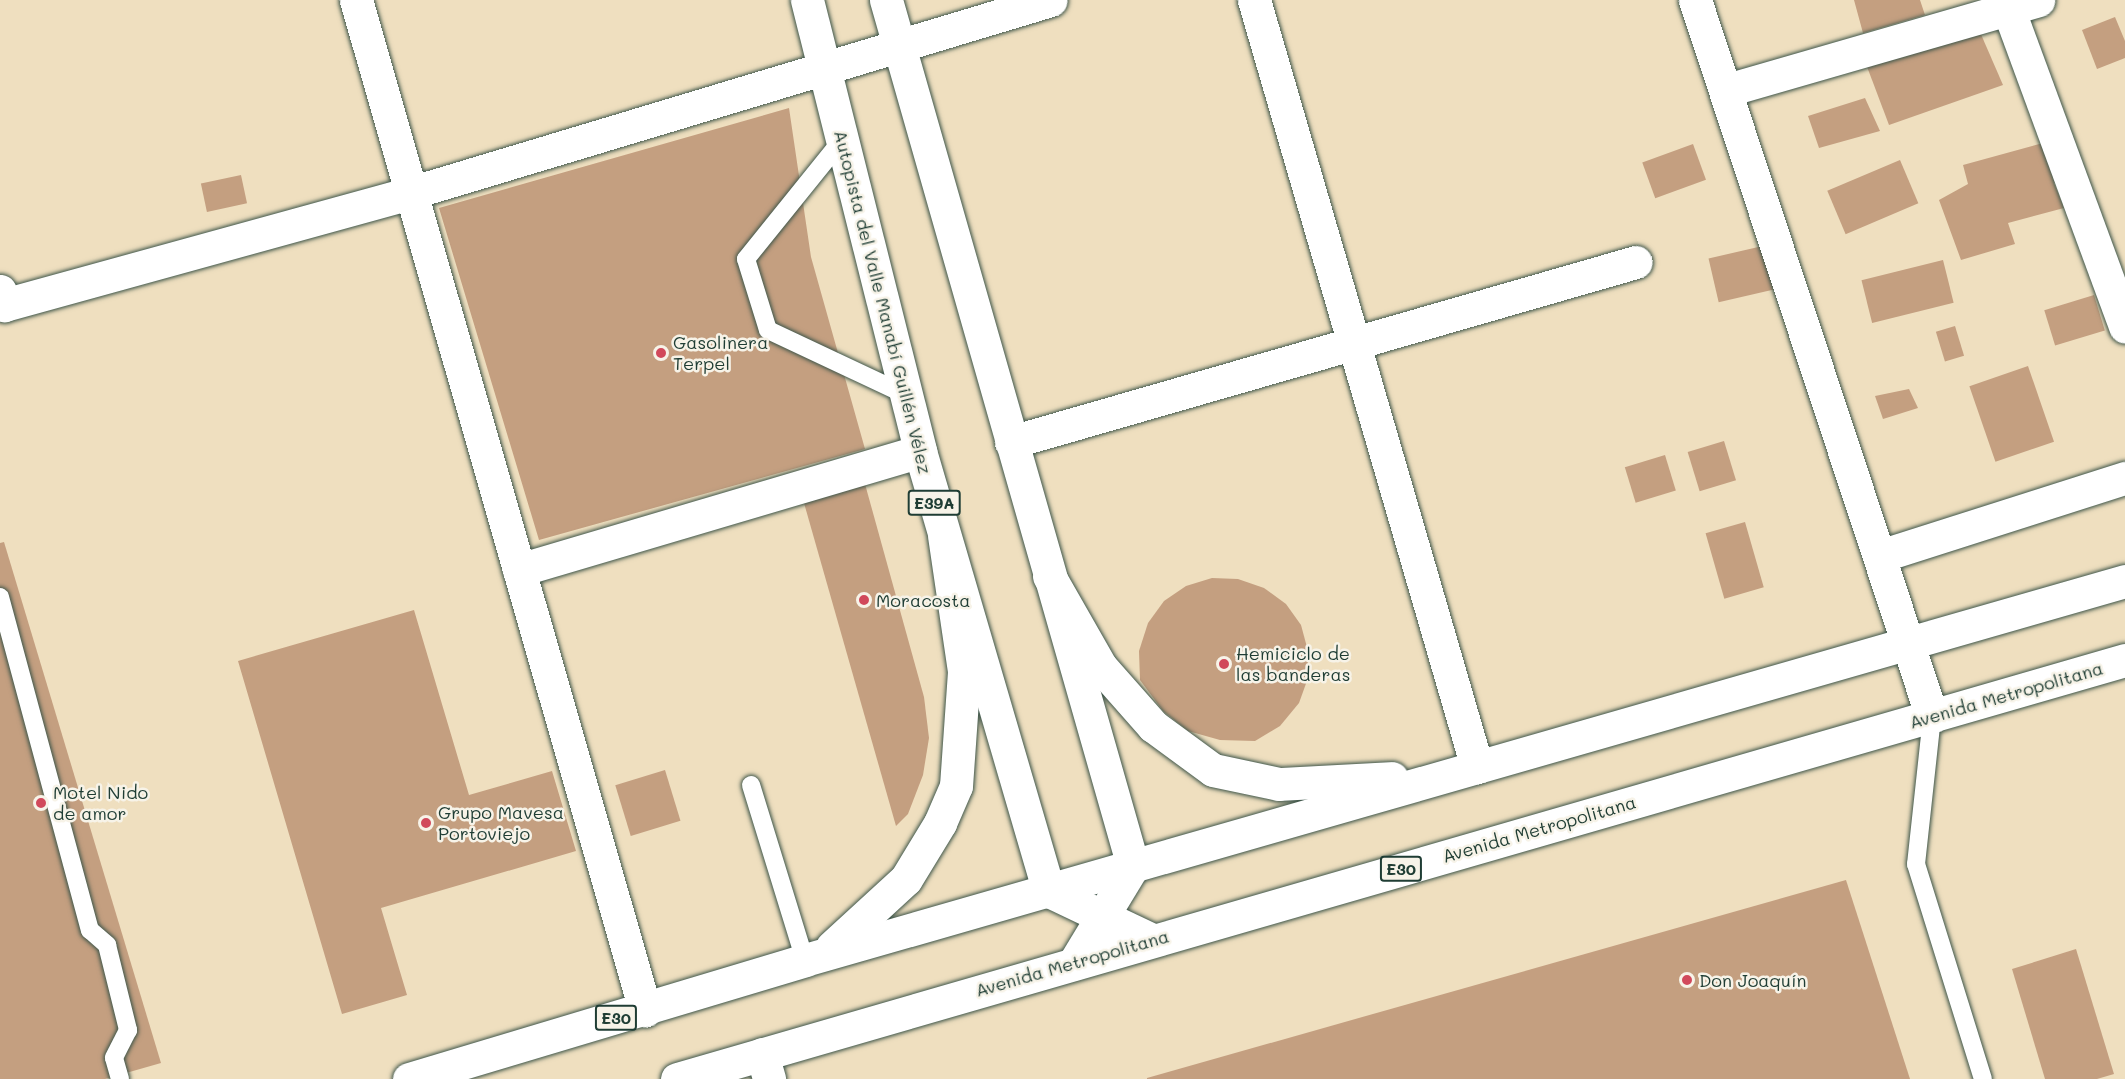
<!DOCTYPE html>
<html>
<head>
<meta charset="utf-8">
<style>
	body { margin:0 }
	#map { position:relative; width:2125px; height:1079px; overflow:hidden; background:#efdfbf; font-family:Mali,sans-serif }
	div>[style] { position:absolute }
	.building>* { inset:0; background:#c49f80; transform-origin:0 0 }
	.roads { filter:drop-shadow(0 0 2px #3e5549) drop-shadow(0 0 2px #3e5549) }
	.lane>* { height:18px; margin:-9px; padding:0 9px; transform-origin:9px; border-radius:9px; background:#fff }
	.street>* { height:33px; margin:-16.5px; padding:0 16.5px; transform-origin:16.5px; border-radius:16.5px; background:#fff }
	.primary>* { height:33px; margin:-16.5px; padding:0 16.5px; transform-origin:16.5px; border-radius:16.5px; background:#fff }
	.highway>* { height:33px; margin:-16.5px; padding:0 16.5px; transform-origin:16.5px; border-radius:16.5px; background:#fff }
	.dots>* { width:16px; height:16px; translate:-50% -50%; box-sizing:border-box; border:3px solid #f7f3e8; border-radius:50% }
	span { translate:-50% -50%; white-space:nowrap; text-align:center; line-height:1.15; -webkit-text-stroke:5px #f7f3e8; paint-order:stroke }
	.shield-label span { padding:2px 4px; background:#f7f3e8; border:2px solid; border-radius:4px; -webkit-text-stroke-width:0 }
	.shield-label { font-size:16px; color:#1f3d34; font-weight:700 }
	.street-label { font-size:18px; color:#1f3d34 }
	.poi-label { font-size:18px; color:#1f3d34 }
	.left { translate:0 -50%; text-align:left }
</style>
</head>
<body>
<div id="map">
	<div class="building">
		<div style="clip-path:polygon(1854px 0,1920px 0,1925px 15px,1863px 33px)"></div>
		<div style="clip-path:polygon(2115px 17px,2125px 41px,2125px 58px,2097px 69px,2082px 30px)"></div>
		<div style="clip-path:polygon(1980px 32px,2003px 85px,1889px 125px,1866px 64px)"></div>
		<div style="clip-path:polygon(1865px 98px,1880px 131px,1819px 148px,1808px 116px)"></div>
		<div style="clip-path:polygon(789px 108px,811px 257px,865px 449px,539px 540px,439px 208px)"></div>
		<div style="clip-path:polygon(2054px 140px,2066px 181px,2054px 183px,2064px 208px,2008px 223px,2015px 244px,1961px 260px,1939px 200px,1968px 184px,1963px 165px)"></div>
		<div style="left:1693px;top:144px;width:38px;height:54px;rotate:70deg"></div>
		<div style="left:1900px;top:160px;width:47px;height:79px;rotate:67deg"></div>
		<div style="left:241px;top:175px;width:29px;height:41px;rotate:78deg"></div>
		<div style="left:1767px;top:245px;width:45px;height:60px;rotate:77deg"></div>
		<div style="left:1943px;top:260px;width:44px;height:84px;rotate:76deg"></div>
		<div style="left:2094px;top:295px;width:37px;height:52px;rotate:73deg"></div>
		<div style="left:1955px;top:326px;width:31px;height:20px;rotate:73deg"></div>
		<div style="left:2028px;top:366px;width:80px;height:62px;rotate:71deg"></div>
		<div style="clip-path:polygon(1909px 389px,1918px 408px,1883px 419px,1875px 396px)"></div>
		<div style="left:1724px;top:441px;width:41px;height:38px;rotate:73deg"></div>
		<div style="left:1665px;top:455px;width:37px;height:42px;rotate:73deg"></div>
		<div style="clip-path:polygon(865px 484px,924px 697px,929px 738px,923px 775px,908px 814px,896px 826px,804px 503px)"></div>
		<div style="left:1745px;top:522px;width:68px;height:41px;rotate:74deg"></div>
		<div style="clip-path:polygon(4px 542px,161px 1063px,105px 1079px,0 1079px,0 543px)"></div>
		<div style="clip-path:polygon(1212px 578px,1238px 579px,1264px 588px,1286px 604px,1301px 625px,1308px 651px,1308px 678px,1299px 703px,1280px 726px,1255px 741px,1220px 740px,1188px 731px,1163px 711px,1140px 680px,1139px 651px,1148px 623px,1164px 601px,1186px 586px)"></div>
		<div style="clip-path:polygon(414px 610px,469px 795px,552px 771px,576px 851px,381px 908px,407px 995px,342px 1014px,238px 661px)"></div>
		<div style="left:665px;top:770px;width:53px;height:52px;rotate:73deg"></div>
		<div style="clip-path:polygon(1846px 880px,1910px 1079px,1147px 1079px,1147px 1078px)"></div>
		<div style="clip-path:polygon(2076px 949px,2114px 1074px,2097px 1079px,2045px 1079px,2012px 969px)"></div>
	</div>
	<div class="roads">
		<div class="lane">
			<div style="left:842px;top:140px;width:153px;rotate:128.9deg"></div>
			<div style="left:746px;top:259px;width:74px;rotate:72.8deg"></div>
			<div style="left:768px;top:330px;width:150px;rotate:25.2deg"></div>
			<div style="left:0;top:597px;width:345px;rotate:74.9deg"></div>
			<div style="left:90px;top:930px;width:23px;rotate:41deg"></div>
			<div style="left:107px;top:945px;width:88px;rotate:76.1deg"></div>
			<div style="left:128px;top:1030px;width:31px;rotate:117deg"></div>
			<div style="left:114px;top:1058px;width:22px;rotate:74deg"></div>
			<div style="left:1932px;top:717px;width:148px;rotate:96.2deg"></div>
			<div style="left:1916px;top:864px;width:225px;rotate:72.7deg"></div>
			<div style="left:751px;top:785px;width:183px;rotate:72.9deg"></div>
		</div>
		<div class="street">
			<div style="left:356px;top:0;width:1051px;rotate:74.03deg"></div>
			<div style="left:1254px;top:0;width:799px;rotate:73.79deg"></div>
			<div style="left:1695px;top:0;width:755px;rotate:71.71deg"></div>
			<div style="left:2005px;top:0;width:348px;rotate:69.8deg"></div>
			<div style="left:1727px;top:90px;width:324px;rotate:-16.1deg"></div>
			<div style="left:0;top:291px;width:15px;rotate:74deg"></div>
			<div style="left:4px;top:305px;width:421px;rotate:-15.4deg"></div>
			<div style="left:410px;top:193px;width:669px;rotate:-16.76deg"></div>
			<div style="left:1011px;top:442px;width:650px;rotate:-16.07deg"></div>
			<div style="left:1880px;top:556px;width:257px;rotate:-17.7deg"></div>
			<div style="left:519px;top:570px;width:418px;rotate:-16.5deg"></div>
			<div style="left:762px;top:1054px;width:26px;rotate:74deg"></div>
		</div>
		<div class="primary">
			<div style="left:807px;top:0;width:465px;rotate:75.9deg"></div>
			<div style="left:920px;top:451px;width:459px;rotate:73.7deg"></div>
			<div style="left:1049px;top:891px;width:114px;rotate:25.4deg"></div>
			<div style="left:886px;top:0;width:901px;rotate:74.08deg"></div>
			<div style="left:1133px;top:866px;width:114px;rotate:121.3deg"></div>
		</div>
		<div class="highway">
			<div style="left:1049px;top:576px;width:105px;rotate:60.3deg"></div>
			<div style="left:1101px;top:667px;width:79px;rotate:48.6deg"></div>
			<div style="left:1153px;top:726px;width:74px;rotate:36.3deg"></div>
			<div style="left:1213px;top:770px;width:67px;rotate:12deg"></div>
			<div style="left:1279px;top:784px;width:113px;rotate:-3deg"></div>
			<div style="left:832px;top:947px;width:100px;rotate:-42.6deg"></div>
			<div style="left:906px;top:879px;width:66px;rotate:-58.7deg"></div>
			<div style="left:940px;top:823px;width:40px;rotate:-66.6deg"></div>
			<div style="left:956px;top:786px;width:115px;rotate:-86deg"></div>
			<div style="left:964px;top:671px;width:136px;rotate:-98.4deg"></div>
			<div style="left:409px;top:1079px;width:413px;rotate:-16.7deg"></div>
			<div style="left:805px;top:960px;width:1373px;rotate:-16.02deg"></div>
			<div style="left:677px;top:1079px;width:1507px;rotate:-16.14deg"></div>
		</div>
	</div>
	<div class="dots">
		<div style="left:661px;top:353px;background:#d1495b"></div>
		<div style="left:864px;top:600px;background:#d1495b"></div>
		<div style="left:1224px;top:664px;background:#d1495b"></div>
		<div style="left:41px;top:803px;background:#d1495b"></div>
		<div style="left:426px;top:823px;background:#d1495b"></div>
		<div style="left:1687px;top:980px;background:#d1495b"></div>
	</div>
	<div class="shield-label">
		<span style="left:934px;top:503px">E39A</span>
		<span style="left:1401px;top:869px">E30</span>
		<span style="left:616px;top:1018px">E30</span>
	</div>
	<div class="street-label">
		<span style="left:883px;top:302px;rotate:76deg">Autopista del Valle Manabí Guillén Vélez</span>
		<span style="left:2006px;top:695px;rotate:-16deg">Avenida Metropolitana</span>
		<span style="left:1539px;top:829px;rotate:-16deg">Avenida Metropolitana</span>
		<span style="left:1072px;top:963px;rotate:-16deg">Avenida Metropolitana</span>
	</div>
	<div class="poi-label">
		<span class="left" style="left:673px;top:353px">Gasolinera<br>Terpel</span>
		<span class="left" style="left:876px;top:600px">Moracosta</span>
		<span class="left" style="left:1236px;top:664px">Hemiciclo de<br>las banderas</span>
		<span class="left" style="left:53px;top:803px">Motel Nido<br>de amor</span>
		<span class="left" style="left:438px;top:823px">Grupo Mavesa<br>Portoviejo</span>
		<span class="left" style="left:1699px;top:980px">Don Joaquín</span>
	</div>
</div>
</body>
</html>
